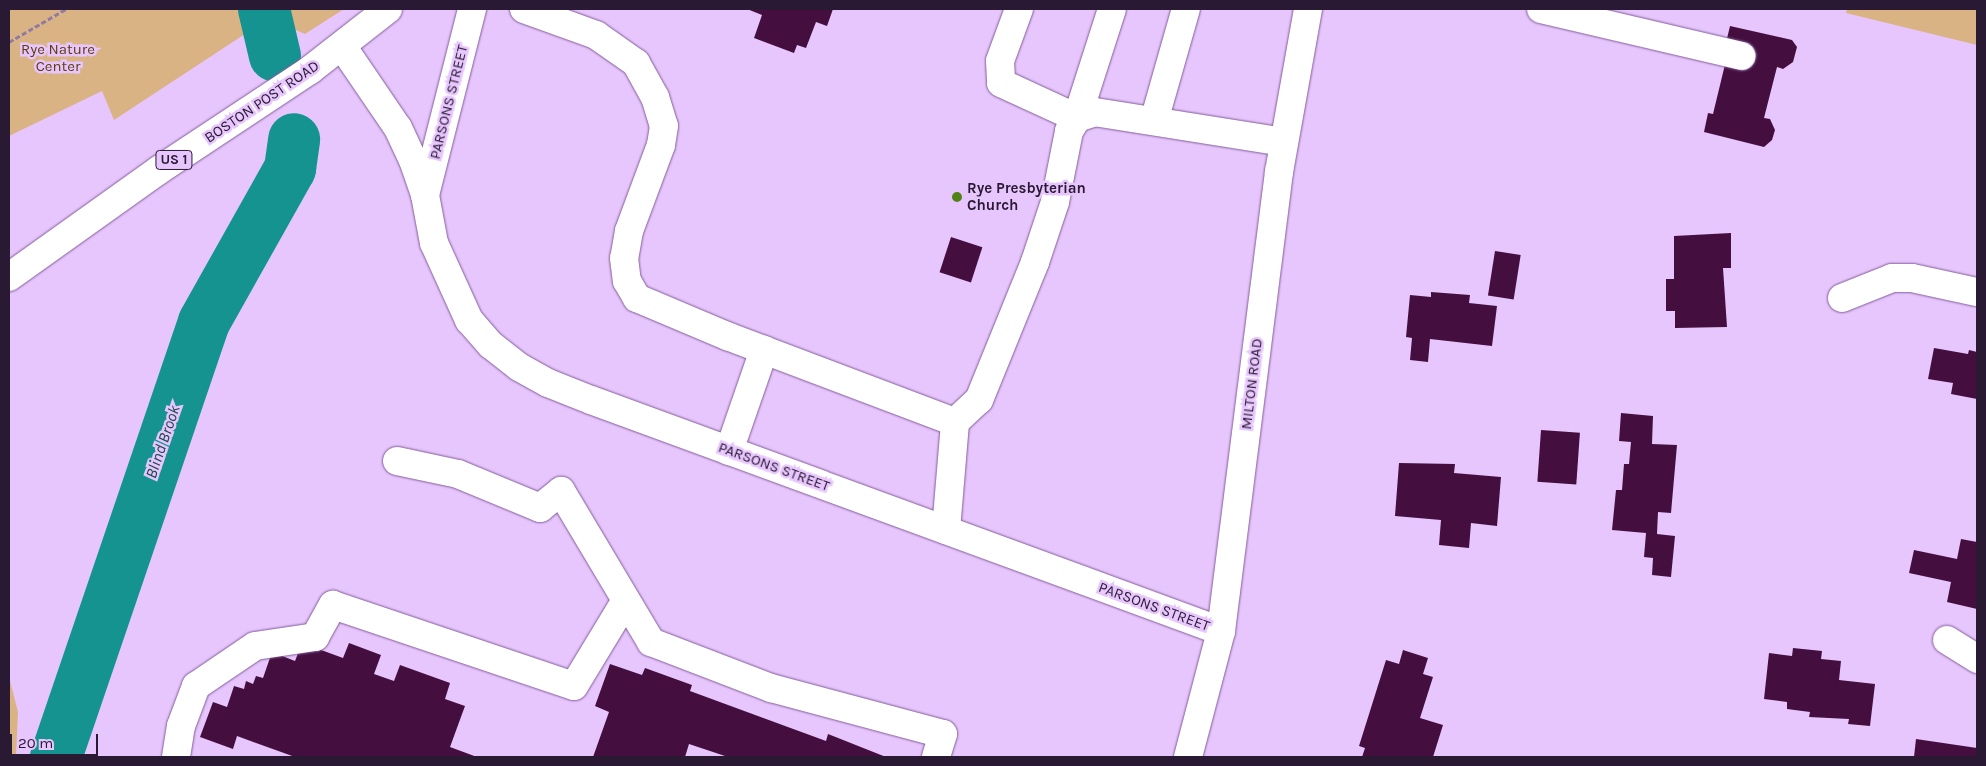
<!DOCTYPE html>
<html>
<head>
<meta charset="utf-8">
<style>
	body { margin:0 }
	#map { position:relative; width:1986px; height:766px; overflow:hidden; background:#e7c6fd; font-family:Karla,sans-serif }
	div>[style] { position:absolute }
	.green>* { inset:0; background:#dab385 }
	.river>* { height:52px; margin:-26px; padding:0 26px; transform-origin:26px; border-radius:26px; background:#159390 }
	.building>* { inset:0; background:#440f3f; transform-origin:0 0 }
	.path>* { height:3px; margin-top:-1.5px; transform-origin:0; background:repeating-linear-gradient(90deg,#937aa4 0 5px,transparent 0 7.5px) }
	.roads { filter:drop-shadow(0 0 1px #835d9a) drop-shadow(0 0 1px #835d9a) }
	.minor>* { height:28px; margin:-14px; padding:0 14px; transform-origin:14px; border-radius:14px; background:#fff }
	.major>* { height:28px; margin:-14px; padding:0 14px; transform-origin:14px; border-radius:14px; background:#fff }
	.dots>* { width:14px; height:14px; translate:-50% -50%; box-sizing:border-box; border:2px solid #e7c6fd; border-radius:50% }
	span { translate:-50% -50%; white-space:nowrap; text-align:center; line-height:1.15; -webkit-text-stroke:5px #e7c6fd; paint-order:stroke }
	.shield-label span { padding:1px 4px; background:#e7c6fd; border:1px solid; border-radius:4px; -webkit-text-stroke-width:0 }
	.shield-label { font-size:14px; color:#291932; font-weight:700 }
	.park-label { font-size:15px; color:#5f3d0a }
	.street-label { font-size:15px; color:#291932 }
	.poi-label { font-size:15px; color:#291932; font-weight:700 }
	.left { translate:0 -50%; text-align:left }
	.water-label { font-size:16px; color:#1a4a49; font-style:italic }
	.frame { position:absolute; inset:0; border:10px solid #291932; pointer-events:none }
	.scale { position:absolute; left:10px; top:734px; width:88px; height:22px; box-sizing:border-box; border:2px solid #291932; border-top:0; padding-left:6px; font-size:15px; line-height:18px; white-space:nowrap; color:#291932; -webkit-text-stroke:4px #e7c6fd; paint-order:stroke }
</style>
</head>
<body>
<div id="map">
	<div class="green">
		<div style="clip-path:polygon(9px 9px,283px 9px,114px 120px,102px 91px,9px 136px)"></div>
		<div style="clip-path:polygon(285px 9px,344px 9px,305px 34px,289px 27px)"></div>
		<div style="clip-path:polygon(1847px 9px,1977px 9px,1977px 45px,1846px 13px)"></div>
		<div style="clip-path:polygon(9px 677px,18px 712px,16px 757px,9px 757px)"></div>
	</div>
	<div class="river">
		<div style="left:264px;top:9px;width:48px;rotate:76.8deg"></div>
		<div style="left:56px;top:757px;width:459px;rotate:-71.2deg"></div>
		<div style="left:204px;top:322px;width:176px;rotate:-60.7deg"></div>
		<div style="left:290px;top:169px;width:30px;rotate:-82deg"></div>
	</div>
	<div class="building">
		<div style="clip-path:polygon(747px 9px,833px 9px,827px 26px,816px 22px,806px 48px,797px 45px,794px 53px,754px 38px,762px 15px)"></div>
		<div style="clip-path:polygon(1730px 26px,1792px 40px,1797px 47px,1793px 62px,1783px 69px,1777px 67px,1764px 118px,1770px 119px,1775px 130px,1772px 140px,1764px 147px,1704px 132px,1708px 113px,1713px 114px,1728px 52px,1724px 51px)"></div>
		<div style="clip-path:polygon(1731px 233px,1731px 268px,1723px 268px,1727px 327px,1675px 328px,1675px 311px,1666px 311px,1666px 279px,1674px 279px,1674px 236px)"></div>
		<div style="left:951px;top:237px;width:33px;height:37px;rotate:18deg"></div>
		<div style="left:1495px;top:251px;width:26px;height:45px;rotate:9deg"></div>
		<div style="clip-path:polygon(1431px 292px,1470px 295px,1469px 303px,1497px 306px,1492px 346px,1430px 339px,1428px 362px,1410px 360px,1412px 338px,1406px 337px,1410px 295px,1431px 297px)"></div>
		<div style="clip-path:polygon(1934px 348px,1968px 354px,1969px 350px,1977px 352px,1977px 399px,1951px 394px,1953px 383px,1928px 379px)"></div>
		<div style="clip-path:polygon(1621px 413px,1653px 416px,1652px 444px,1677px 445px,1671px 513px,1658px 512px,1657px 534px,1675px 536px,1671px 577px,1652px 575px,1653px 558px,1644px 557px,1646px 533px,1612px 530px,1616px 490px,1622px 490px,1624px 464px,1629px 464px,1631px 442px,1619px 441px)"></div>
		<div style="left:1541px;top:430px;width:39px;height:52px;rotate:4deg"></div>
		<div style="clip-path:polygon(1399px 463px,1455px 464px,1454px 473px,1501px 477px,1497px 526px,1471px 523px,1469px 548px,1439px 545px,1441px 520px,1395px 516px)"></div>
		<div style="clip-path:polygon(1961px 539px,1977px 542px,1977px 609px,1947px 602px,1951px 582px,1909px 573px,1914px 550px,1957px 559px)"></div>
		<div style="clip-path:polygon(302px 643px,343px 658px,349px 643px,381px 655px,374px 674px,394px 681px,400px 665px,450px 683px,445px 699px,465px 706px,450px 747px,477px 757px,295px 757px,237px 736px,233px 749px,200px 737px,213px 702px,227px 707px,234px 686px,244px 689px,246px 681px,253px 684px,256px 676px,263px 678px,272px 652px,295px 661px)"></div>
		<div style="clip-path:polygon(1793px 648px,1822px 651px,1821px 659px,1841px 661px,1839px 680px,1875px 684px,1870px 726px,1848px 724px,1849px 719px,1809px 717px,1810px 712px,1787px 709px,1787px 702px,1764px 699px,1769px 653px,1792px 656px)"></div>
		<div style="clip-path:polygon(1403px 650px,1428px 658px,1423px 674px,1433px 677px,1420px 718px,1443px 725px,1433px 757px,1362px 757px,1365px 748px,1359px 746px,1386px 660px,1399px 664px)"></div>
		<div style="clip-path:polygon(610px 664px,642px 675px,645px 668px,692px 685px,690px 691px,826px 741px,828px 734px,886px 757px,728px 757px,689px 744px,685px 757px,593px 757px,609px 712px,595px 706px)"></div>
		<div style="clip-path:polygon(1916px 739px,1977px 748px,1977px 757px,1914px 757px)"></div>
	</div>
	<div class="path">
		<div style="left:9px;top:42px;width:66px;rotate:-30.1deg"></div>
	</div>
	<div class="roads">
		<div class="minor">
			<div style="left:524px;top:9px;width:77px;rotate:19.9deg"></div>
			<div style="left:596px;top:35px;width:49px;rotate:35deg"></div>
			<div style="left:636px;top:63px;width:39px;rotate:61deg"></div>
			<div style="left:655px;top:97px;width:30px;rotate:73deg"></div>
			<div style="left:664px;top:126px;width:19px;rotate:99deg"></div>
			<div style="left:661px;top:145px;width:92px;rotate:110.4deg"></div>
			<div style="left:629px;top:231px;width:27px;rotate:100deg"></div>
			<div style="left:624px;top:258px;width:23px;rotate:83deg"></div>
			<div style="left:627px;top:281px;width:20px;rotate:60deg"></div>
			<div style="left:637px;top:298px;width:98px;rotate:22.9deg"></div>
			<div style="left:727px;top:336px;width:244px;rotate:20.7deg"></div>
			<div style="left:955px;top:422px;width:33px;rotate:-43deg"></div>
			<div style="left:979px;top:400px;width:149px;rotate:-67.9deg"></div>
			<div style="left:1035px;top:262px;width:63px;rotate:-71.6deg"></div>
			<div style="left:1055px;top:202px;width:72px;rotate:-78.8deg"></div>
			<div style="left:1069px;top:131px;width:15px;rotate:-58deg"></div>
			<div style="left:1077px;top:118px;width:19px;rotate:-18deg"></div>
			<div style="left:1095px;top:112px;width:191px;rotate:9deg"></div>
			<div style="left:1019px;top:9px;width:55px;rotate:110.1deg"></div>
			<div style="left:1000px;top:61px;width:22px;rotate:87deg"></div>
			<div style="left:1001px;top:83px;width:84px;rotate:24.7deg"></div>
			<div style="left:1077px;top:118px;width:114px;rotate:-72.2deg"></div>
			<div style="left:1541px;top:9px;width:206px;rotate:13.2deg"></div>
			<div style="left:342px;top:46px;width:99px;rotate:55.7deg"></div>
			<div style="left:398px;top:128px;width:35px;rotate:65deg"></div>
			<div style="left:413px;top:160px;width:37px;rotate:71deg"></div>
			<div style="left:425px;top:195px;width:49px;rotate:79.4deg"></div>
			<div style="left:434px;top:243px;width:85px;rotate:65.6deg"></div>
			<div style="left:469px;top:320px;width:33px;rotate:49deg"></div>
			<div style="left:491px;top:345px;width:36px;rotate:38deg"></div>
			<div style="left:519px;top:367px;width:33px;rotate:29deg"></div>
			<div style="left:548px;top:383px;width:46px;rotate:21.6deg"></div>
			<div style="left:591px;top:400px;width:671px;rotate:20.14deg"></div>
			<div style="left:1154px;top:121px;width:116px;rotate:-74.1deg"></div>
			<div style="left:425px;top:195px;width:192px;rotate:-75.8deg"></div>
			<div style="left:1842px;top:298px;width:54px;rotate:-21.8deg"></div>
			<div style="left:1892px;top:278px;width:20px"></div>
			<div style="left:1912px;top:278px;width:66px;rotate:12.2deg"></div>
			<div style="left:729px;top:451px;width:107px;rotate:-70.9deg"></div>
			<div style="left:397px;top:461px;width:62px;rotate:12deg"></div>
			<div style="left:458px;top:474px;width:89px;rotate:22.5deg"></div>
			<div style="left:540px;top:508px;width:27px;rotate:-39deg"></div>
			<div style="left:561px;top:491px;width:176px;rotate:59.2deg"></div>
			<div style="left:651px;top:642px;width:129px;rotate:21deg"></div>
			<div style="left:771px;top:688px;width:178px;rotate:15deg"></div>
			<div style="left:943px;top:734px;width:24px;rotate:107deg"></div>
			<div style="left:946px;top:530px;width:108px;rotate:-85.2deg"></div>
			<div style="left:1947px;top:640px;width:36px;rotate:32deg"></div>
			<div style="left:176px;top:757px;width:31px;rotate:-81deg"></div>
			<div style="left:181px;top:726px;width:43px;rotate:-69.4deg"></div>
			<div style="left:196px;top:686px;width:71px;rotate:-34.1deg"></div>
			<div style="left:255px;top:646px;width:61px;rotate:-8.5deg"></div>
			<div style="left:315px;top:637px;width:37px;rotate:-61deg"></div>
			<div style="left:333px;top:605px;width:254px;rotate:18.6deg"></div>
			<div style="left:574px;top:686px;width:100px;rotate:-58.8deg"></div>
			<div style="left:1188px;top:757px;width:130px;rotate:-75.3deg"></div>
			<div style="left:1221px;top:631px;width:463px;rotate:-82.8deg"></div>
			<div style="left:1279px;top:172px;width:166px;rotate:-79.9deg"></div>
		</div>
		<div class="major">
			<div style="left:9px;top:277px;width:184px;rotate:-35.5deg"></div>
			<div style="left:159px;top:170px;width:181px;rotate:-33.5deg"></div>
			<div style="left:310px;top:70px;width:99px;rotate:-38deg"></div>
		</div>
	</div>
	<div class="dots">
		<div style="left:957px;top:197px;background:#518215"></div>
	</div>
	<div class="shield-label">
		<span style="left:174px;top:160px">US 1</span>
	</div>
	<div class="park-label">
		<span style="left:58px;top:58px">Rye Nature<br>Center</span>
	</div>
	<div class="street-label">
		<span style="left:262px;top:102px;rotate:-34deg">BOSTON POST ROAD</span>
		<span style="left:449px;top:102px;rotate:-76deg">PARSONS STREET</span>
		<span style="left:1252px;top:384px;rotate:-83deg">MILTON ROAD</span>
		<span style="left:774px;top:467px;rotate:20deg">PARSONS STREET</span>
		<span style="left:1154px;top:607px;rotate:20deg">PARSONS STREET</span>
	</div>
	<div class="poi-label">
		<span class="left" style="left:967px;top:197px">Rye Presbyterian<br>Church</span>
	</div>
	<div class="water-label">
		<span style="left:163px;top:442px;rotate:-71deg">Blind Brook</span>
	</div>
	<div class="frame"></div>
	<div class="scale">20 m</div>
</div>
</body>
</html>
